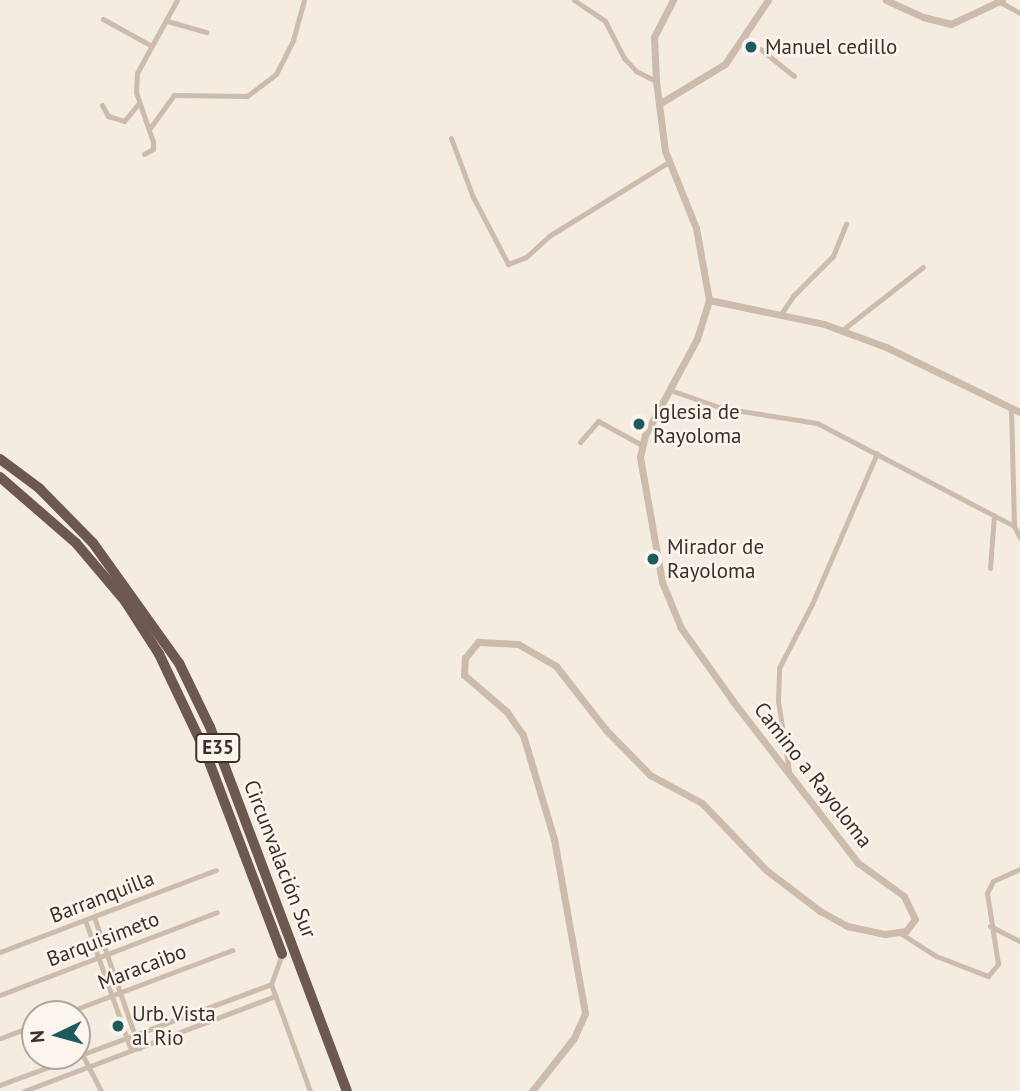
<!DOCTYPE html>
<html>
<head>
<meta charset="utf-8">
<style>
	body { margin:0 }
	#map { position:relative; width:1020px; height:1091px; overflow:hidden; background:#f4ebe1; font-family:"PT Sans",sans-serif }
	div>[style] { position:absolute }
	.minor>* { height:5px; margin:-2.5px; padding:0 2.5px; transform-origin:2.5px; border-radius:2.5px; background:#cdbbac }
	.tertiary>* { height:7px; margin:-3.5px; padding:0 3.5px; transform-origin:3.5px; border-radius:3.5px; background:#cdbbac }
	.trunk>* { height:10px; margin:-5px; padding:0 5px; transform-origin:5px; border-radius:5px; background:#6c584f }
	.dots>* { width:19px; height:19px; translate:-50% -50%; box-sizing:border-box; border:4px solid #fbf5ee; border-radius:50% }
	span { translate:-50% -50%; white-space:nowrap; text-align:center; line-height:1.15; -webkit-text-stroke:5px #fbf5ee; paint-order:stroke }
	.shield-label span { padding:2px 5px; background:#fbf5ee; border:2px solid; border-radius:5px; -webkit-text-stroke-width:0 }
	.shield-label { font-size:19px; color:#3b302b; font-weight:700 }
	.poi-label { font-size:21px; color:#3b302b }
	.left { translate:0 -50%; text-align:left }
	.street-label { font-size:21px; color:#3b302b }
	.north { position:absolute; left:21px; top:1000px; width:70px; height:70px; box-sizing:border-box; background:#fbf5ee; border:2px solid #aea6a0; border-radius:50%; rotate:265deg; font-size:19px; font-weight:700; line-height:28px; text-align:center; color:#3b302b }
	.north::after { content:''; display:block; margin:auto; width:24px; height:32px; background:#1f5a5e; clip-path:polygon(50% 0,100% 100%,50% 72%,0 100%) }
</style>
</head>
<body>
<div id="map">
	<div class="minor">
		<div style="left:574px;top:0;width:37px;rotate:34deg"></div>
		<div style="left:605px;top:21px;width:42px;rotate:62.8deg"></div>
		<div style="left:624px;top:58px;width:18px;rotate:47deg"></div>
		<div style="left:636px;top:71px;width:22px;rotate:27deg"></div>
		<div style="left:1000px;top:2px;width:23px;rotate:29deg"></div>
		<div style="left:103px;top:19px;width:54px;rotate:29deg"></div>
		<div style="left:167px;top:21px;width:41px;rotate:15.8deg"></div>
		<div style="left:744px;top:36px;width:64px;rotate:38.7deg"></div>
		<div style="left:102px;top:105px;width:13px;rotate:61deg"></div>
		<div style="left:108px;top:116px;width:17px;rotate:17deg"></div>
		<div style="left:124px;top:121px;width:23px;rotate:-50deg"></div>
		<div style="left:150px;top:128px;width:41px;rotate:-54deg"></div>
		<div style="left:174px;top:95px;width:73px;rotate:0.8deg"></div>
		<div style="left:247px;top:96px;width:36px;rotate:-37deg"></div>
		<div style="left:276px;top:74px;width:38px;rotate:-63deg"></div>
		<div style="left:293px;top:40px;width:41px;rotate:-74.6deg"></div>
		<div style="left:451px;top:138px;width:63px;rotate:69.6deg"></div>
		<div style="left:473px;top:197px;width:76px;rotate:62.4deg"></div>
		<div style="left:508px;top:264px;width:19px;rotate:-21deg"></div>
		<div style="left:526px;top:257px;width:31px;rotate:-42deg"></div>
		<div style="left:549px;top:236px;width:141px;rotate:-31.7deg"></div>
		<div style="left:144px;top:154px;width:10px;rotate:-29deg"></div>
		<div style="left:153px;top:149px;width:7px;rotate:-90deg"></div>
		<div style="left:153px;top:142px;width:53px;rotate:-108.8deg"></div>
		<div style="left:136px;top:92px;width:19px;rotate:-87deg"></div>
		<div style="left:137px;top:73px;width:83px;rotate:-61.3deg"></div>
		<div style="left:781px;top:314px;width:23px;rotate:-56deg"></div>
		<div style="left:794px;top:295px;width:55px;rotate:-45deg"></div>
		<div style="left:833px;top:256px;width:35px;rotate:-68deg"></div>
		<div style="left:841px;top:331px;width:104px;rotate:-38deg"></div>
		<div style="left:670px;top:390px;width:55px;rotate:19.1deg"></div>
		<div style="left:722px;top:408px;width:96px;rotate:9deg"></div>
		<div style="left:817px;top:423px;width:222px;rotate:27.6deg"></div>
		<div style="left:1011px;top:410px;width:116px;rotate:88.5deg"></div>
		<div style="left:1014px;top:526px;width:13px;rotate:63deg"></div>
		<div style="left:580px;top:442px;width:28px;rotate:-49deg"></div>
		<div style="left:598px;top:421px;width:50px;rotate:28.6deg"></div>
		<div style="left:990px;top:568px;width:53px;rotate:-85.7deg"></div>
		<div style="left:789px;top:771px;width:71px;rotate:-98.9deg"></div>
		<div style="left:778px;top:701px;width:33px;rotate:-88deg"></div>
		<div style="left:779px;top:668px;width:72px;rotate:-62.7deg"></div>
		<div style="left:812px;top:604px;width:164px;rotate:-66.7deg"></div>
		<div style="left:94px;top:917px;width:139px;rotate:71deg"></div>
		<div style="left:85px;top:920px;width:138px;rotate:70.5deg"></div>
		<div style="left:990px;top:926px;width:34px;rotate:27deg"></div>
		<div style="left:900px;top:933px;width:43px;rotate:32.6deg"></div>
		<div style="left:936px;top:956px;width:56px;rotate:21deg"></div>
		<div style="left:988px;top:976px;width:16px;rotate:-50deg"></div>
		<div style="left:998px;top:964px;width:72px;rotate:-98.8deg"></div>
		<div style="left:987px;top:893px;width:13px;rotate:-63deg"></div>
		<div style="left:993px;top:881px;width:30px;rotate:-24deg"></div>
		<div style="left:0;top:952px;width:231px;rotate:-20.8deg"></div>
		<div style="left:282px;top:954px;width:32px;rotate:110deg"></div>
		<div style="left:271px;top:984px;width:114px;rotate:70deg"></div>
		<div style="left:0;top:995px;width:232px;rotate:-20.9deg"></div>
		<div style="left:63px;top:1014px;width:181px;rotate:-20.7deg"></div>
		<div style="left:1px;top:1038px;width:36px;rotate:-21deg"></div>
		<div style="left:82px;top:1054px;width:42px;rotate:62.8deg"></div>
		<div style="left:0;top:1085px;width:289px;rotate:-20.4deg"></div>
		<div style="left:24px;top:1091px;width:268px;rotate:-20.7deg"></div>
	</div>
	<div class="tertiary">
		<div style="left:886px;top:0;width:41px;rotate:24.7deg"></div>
		<div style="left:923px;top:17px;width:29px;rotate:14deg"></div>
		<div style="left:951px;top:24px;width:56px;rotate:-25.2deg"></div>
		<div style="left:659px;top:104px;width:77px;rotate:-31.2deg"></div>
		<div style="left:725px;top:64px;width:77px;rotate:-56.1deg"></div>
		<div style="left:709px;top:300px;width:117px;rotate:11.8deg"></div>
		<div style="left:824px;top:324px;width:66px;rotate:20.4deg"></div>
		<div style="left:886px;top:347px;width:149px;rotate:25.9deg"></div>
		<div style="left:532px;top:1091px;width:68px;rotate:-51.6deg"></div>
		<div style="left:574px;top:1038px;width:27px;rotate:-66deg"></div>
		<div style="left:585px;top:1013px;width:177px;rotate:-100.1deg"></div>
		<div style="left:554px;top:839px;width:109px;rotate:-106.6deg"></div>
		<div style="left:523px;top:735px;width:29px;rotate:-125deg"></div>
		<div style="left:506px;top:711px;width:55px;rotate:-139.4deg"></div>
		<div style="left:464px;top:675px;width:17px;rotate:-87deg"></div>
		<div style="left:465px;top:658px;width:21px;rotate:-51deg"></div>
		<div style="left:478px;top:642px;width:40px;rotate:2.9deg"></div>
		<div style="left:518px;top:644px;width:44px;rotate:30.1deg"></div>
		<div style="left:556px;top:666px;width:81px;rotate:52deg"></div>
		<div style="left:606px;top:730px;width:63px;rotate:45.6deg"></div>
		<div style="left:650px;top:775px;width:59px;rotate:28.3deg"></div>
		<div style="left:702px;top:803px;width:93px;rotate:46.3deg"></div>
		<div style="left:766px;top:870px;width:68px;rotate:37.2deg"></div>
		<div style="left:820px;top:911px;width:31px;rotate:29deg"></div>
		<div style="left:847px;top:926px;width:39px;rotate:12deg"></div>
		<div style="left:885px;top:934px;width:21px;rotate:-8deg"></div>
		<div style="left:906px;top:931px;width:15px;rotate:-53deg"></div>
		<div style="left:915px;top:919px;width:25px;rotate:-116deg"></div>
		<div style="left:904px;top:896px;width:57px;rotate:-144.3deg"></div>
		<div style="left:858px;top:863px;width:205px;rotate:-127.7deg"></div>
		<div style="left:733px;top:701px;width:90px;rotate:-125.5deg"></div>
		<div style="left:681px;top:628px;width:50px;rotate:-112.4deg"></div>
		<div style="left:662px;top:582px;width:127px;rotate:-100deg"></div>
		<div style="left:640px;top:457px;width:23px;rotate:-77deg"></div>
		<div style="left:645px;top:435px;width:109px;rotate:-61.6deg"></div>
		<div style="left:697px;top:339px;width:41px;rotate:-72.9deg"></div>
		<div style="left:709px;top:300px;width:73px;rotate:-100.2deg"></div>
		<div style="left:696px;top:228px;width:83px;rotate:-111.9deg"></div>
		<div style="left:665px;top:151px;width:71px;rotate:-97.3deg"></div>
		<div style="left:656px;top:81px;width:44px;rotate:-92.6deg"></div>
		<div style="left:654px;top:37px;width:42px;rotate:-62.8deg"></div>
	</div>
	<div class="trunk">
		<div style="left:0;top:459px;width:49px;rotate:36.6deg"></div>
		<div style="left:39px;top:488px;width:77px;rotate:45.5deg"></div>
		<div style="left:93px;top:543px;width:148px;rotate:54.4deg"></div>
		<div style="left:179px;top:663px;width:71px;rotate:64.2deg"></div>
		<div style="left:210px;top:727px;width:389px;rotate:69.4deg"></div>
		<div style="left:0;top:477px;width:101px;rotate:41deg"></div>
		<div style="left:76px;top:543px;width:76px;rotate:49.8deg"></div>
		<div style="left:125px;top:601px;width:63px;rotate:57.3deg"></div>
		<div style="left:159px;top:654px;width:107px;rotate:64.6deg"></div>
		<div style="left:205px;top:751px;width:217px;rotate:69.2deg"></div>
	</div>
	<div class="dots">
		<div style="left:751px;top:47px;background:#1f5a5e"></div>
		<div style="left:639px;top:424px;background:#1f5a5e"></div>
		<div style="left:653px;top:559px;background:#1f5a5e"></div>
		<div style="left:118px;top:1026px;background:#1f5a5e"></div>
	</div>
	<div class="shield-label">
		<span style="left:218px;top:748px">E35</span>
	</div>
	<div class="poi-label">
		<span class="left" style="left:765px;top:47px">Manuel cedillo</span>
		<span class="left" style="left:653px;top:424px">Iglesia de<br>Rayoloma</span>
		<span class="left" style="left:667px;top:559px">Mirador de<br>Rayoloma</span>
		<span class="left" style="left:132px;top:1026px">Urb. Vista<br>al Rio</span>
	</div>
	<div class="street-label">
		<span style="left:813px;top:775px;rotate:52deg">Camino a Rayoloma</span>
		<span style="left:280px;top:859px;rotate:69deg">Circunvalación Sur</span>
		<span style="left:102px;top:897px;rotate:-21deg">Barranquilla</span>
		<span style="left:103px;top:939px;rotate:-21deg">Barquisimeto</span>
		<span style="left:142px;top:967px;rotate:-21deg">Maracaibo</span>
	</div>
	<div class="north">N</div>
</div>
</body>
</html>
